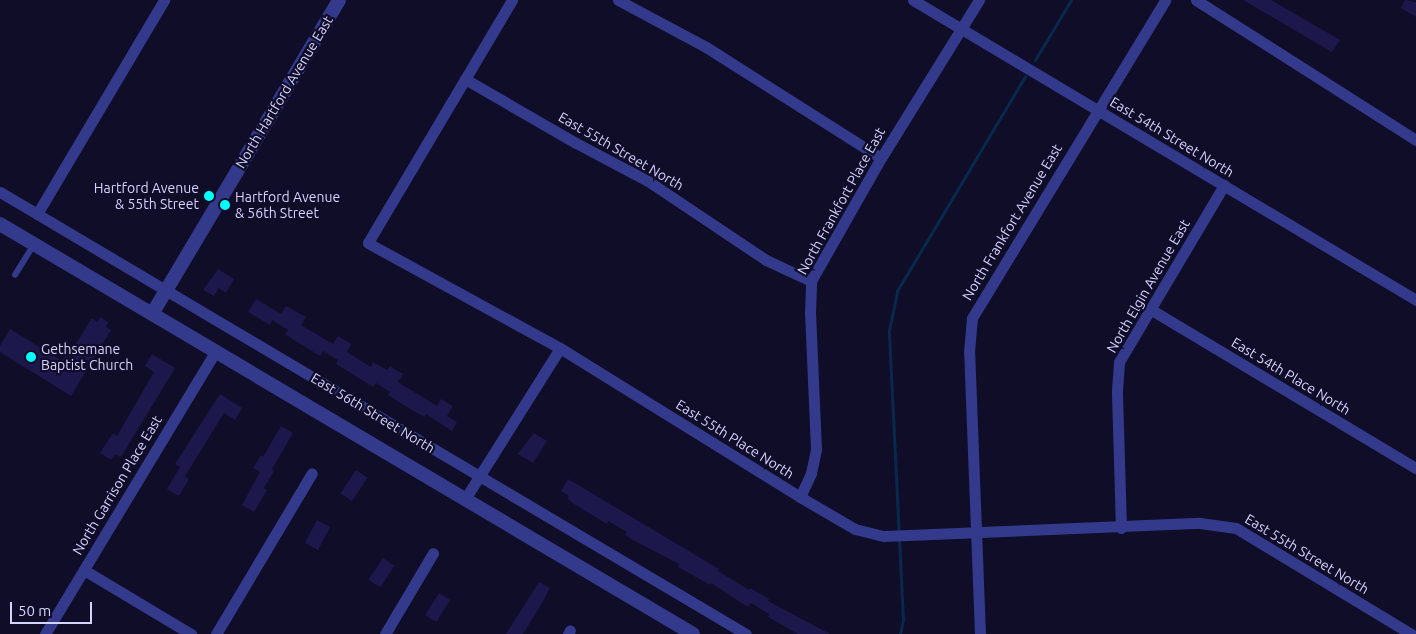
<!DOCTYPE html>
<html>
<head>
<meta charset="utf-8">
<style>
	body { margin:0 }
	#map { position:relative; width:1416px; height:634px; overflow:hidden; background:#0f0d28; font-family:Ubuntu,sans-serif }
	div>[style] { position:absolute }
	.stream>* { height:3px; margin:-1.5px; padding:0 1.5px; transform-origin:1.5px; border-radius:1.5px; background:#08284d }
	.building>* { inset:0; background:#1d184b; transform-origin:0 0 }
	.service>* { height:5.5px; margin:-2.75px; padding:0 2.75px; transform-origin:2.75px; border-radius:2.75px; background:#343a8b }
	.minor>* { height:11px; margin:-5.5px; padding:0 5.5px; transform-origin:5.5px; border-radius:5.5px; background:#343a8b }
	.tertiary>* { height:14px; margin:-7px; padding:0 7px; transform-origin:7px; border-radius:7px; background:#343a8b }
	.dots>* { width:14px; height:14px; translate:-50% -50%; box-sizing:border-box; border:2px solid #0f0d28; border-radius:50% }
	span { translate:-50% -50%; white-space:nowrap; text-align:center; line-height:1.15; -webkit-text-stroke:4.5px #0f0d28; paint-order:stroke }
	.street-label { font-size:14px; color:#d5d4ff }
	.poi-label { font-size:14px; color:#d5d4ff }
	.right { translate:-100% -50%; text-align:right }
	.left { translate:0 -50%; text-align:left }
	.scale { position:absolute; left:10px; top:602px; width:82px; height:22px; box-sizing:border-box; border:2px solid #d5d4ff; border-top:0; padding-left:6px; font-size:15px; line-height:18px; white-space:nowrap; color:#d5d4ff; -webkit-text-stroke:4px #0f0d28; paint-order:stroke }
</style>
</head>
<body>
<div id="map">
	<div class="stream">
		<div style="left:1035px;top:60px;width:70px;rotate:-59deg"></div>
		<div style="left:900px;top:634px;width:14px;rotate:-78deg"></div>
		<div style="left:903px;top:620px;width:290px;rotate:-92.8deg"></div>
		<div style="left:889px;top:330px;width:40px;rotate:-78deg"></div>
		<div style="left:897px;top:291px;width:250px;rotate:-59.2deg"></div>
	</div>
	<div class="building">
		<div style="clip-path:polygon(1243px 0,1271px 0,1340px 40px,1332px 52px)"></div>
		<div style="clip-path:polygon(1405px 0,1416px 2px,1416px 17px,1401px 8px)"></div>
		<div style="clip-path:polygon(218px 269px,234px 279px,226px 293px,219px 288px,214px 296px,203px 290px)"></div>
		<div style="clip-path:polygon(256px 299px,281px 314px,286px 306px,306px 317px,301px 325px,333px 344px,338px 336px,351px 344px,347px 352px,371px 367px,373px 362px,387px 370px,390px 366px,403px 374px,398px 382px,437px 406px,441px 399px,453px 406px,447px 416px,457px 422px,452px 431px,426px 414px,424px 417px,402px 404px,388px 395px,390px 392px,376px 383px,373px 387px,336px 364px,338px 360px,323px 351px,320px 356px,299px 343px,285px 334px,288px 330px,272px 320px,270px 325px,248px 312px)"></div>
		<div style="clip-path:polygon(100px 317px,108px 322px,106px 327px,111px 330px,71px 396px,0 352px,0 346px,10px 329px,62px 361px,71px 345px,74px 347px,92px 318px,97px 322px)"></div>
		<div style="clip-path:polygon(152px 354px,175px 368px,121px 457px,115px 454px,111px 460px,100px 453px,113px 433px,117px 436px,154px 372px,145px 366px)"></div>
		<div style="clip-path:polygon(220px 394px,242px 408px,235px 420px,224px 413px,185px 476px,189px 479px,179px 496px,167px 489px,180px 467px,175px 464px)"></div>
		<div style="clip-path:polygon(281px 426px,293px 433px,272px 469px,274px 471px,264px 488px,267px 490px,254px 512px,242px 505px,260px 472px,253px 468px,261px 455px,263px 457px)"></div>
		<div style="clip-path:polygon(534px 433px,547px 441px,533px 463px,518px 454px)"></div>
		<div style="left:356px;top:470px;width:14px;height:28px;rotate:34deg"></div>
		<div style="clip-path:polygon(568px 479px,719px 569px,718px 571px,749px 590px,750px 588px,769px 599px,768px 601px,830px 634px,798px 634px,768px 617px,769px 614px,751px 603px,748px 607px,711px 583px,710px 585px,678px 567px,679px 564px,633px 540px,625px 535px,627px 532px,608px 521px,607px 524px,574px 504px,567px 498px,569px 496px,561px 491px)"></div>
		<div style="left:317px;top:520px;width:15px;height:26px;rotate:28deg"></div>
		<div style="left:383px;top:558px;width:14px;height:26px;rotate:34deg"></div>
		<div style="clip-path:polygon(539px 582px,550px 588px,538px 610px,523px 634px,506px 634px)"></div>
		<div style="left:439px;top:593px;width:13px;height:26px;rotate:32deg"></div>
	</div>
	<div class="service">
		<div style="left:15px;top:275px;width:36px;rotate:-58deg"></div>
	</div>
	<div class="minor">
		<div style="left:512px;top:0;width:282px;rotate:120.7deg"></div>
		<div style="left:368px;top:243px;width:219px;rotate:28.7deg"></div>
		<div style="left:560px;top:348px;width:282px;rotate:31.8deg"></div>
		<div style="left:800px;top:497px;width:64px;rotate:30.2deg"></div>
		<div style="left:855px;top:529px;width:30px;rotate:14deg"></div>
		<div style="left:884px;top:536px;width:316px;rotate:-2.4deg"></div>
		<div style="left:1200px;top:523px;width:36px;rotate:8deg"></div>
		<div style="left:1236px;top:528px;width:205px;rotate:31.2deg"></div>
		<div style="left:618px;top:0;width:100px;rotate:28.1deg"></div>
		<div style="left:706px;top:47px;width:207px;rotate:32.4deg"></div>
		<div style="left:913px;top:0;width:586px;rotate:30.81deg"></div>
		<div style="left:1196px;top:0;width:261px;rotate:32.5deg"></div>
		<div style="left:465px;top:79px;width:128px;rotate:30deg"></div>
		<div style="left:576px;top:143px;width:81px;rotate:27.8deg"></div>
		<div style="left:648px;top:181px;width:142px;rotate:33.8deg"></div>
		<div style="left:766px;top:260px;width:50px;rotate:25deg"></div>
		<div style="left:0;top:192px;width:867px;rotate:30.65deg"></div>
		<div style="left:37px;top:214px;width:249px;rotate:-59.3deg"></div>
		<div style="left:1150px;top:309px;width:310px;rotate:30.9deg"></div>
		<div style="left:800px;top:497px;width:26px;rotate:-65deg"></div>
		<div style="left:811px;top:473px;width:25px;rotate:-78deg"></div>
		<div style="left:816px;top:449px;width:135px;rotate:-92.5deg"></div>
		<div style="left:810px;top:314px;width:33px;rotate:-88deg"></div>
		<div style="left:811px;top:281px;width:142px;rotate:-60.4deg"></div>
		<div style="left:881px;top:158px;width:186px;rotate:-58.2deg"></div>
		<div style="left:465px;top:499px;width:178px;rotate:-57.8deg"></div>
		<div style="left:1121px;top:528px;width:137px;rotate:-91.7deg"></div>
		<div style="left:1117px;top:391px;width:29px;rotate:-86deg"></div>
		<div style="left:1119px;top:362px;width:206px;rotate:-59.3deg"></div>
		<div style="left:84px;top:570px;width:125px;rotate:30.9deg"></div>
		<div style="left:45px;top:634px;width:331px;rotate:-58.9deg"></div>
		<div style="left:216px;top:634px;width:187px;rotate:-59.2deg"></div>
		<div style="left:385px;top:634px;width:94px;rotate:-59.3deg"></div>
		<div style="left:568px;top:634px;width:4px;rotate:-63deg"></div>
		<div style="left:980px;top:634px;width:282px;rotate:-92.2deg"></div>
		<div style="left:969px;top:352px;width:34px;rotate:-85deg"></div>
		<div style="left:972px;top:318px;width:372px;rotate:-58.7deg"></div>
	</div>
	<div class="tertiary">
		<div style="left:0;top:224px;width:805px;rotate:30.61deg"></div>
		<div style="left:152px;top:314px;width:365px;rotate:-59.2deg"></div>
	</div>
	<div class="dots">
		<div style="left:209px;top:196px;background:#00fffe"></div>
		<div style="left:225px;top:205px;background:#00fffe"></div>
		<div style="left:31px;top:357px;background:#00fffe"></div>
	</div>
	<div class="street-label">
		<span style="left:284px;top:92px;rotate:-59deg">North Hartford Avenue East</span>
		<span style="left:1172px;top:137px;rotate:31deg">East 54th Street North</span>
		<span style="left:621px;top:151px;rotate:30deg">East 55th Street North</span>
		<span style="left:841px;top:201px;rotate:-61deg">North Frankfort Place East</span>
		<span style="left:1012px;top:222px;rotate:-59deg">North Frankfort Avenue East</span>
		<span style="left:1148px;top:286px;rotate:-60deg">North Elgin Avenue East</span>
		<span style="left:1291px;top:376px;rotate:31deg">East 54th Place North</span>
		<span style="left:373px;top:413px;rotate:31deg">East 56th Street North</span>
		<span style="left:735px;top:439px;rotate:32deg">East 55th Place North</span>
		<span style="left:117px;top:485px;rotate:-59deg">North Garrison Place East</span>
		<span style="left:1307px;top:554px;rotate:31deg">East 55th Street North</span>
	</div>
	<div class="poi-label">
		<span class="right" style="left:199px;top:196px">Hartford Avenue<br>&amp; 55th Street</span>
		<span class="left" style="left:235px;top:205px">Hartford Avenue<br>&amp; 56th Street</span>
		<span class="left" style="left:41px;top:357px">Gethsemane<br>Baptist Church</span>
	</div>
	<div class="scale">50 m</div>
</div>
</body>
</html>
